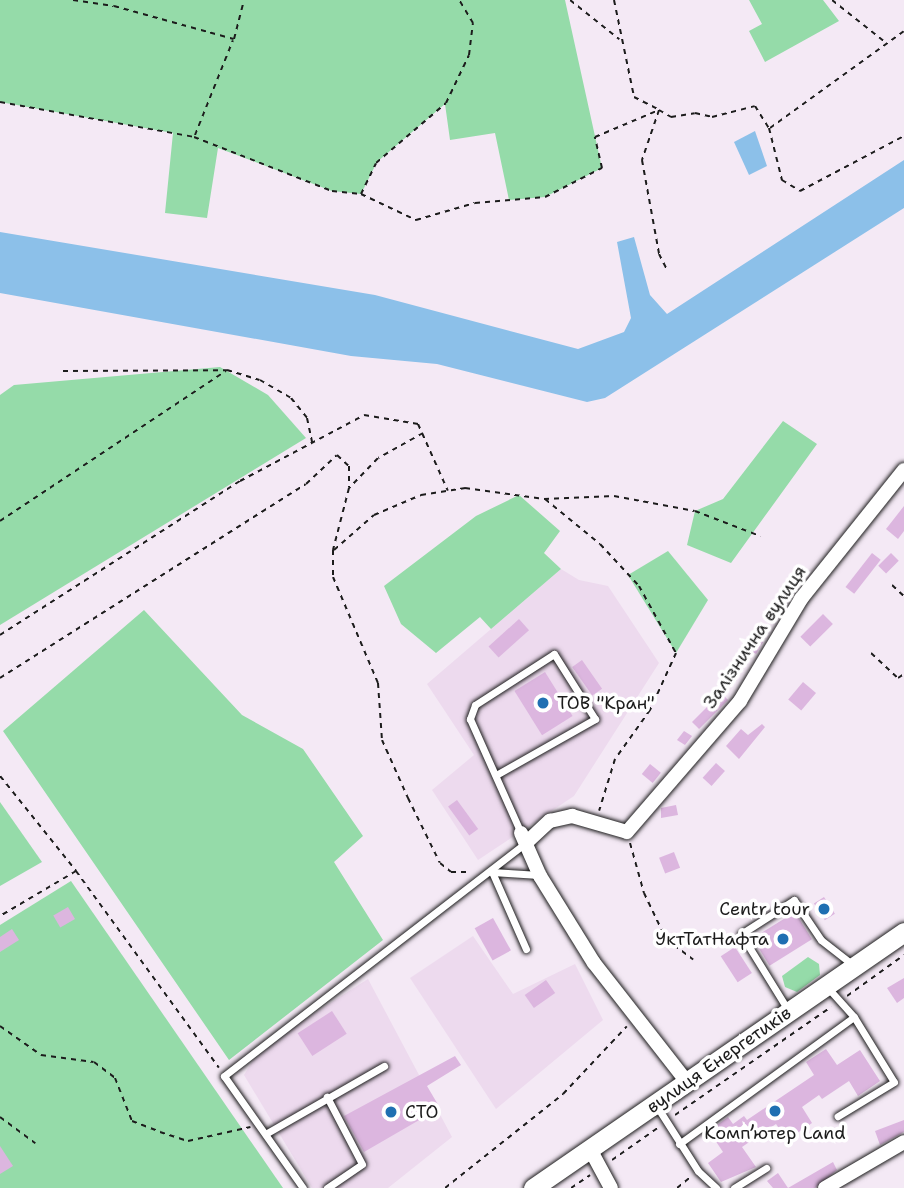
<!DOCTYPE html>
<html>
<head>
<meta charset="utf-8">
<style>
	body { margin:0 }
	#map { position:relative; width:904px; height:1188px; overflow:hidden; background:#f4e9f5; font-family:"Shantell Sans",sans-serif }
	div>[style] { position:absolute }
	.built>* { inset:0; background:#eddaee }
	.green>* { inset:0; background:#95dba9 }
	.water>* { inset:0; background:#8cc0e9 }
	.building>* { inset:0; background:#dcb6df; transform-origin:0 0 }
	.path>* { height:2px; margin-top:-1px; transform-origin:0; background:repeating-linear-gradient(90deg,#1c1c1c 0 5px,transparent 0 10px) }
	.roads { filter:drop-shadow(0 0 2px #1c1c1c) drop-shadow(0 0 2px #1c1c1c) }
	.lane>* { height:7px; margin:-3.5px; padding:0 3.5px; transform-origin:3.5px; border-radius:3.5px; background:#fff }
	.street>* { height:14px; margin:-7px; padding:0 7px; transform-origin:7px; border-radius:7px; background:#fff }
	.secondary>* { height:19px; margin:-9.5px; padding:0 9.5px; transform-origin:9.5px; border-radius:9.5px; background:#fff }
	.dots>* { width:19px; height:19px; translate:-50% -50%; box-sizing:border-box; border:4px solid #fff; border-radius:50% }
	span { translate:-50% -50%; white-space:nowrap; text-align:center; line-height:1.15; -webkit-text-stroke:7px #fff; paint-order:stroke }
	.street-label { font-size:18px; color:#1c1c1c }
	.poi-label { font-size:18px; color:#1c1c1c }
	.left { translate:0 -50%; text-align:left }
	.right { translate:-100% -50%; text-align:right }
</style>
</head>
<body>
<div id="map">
	<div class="built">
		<div style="clip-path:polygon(561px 569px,579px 580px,608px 586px,659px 663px,574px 796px,478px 860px,432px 790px,474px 755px,427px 684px)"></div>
		<div style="clip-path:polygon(473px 936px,513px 994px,575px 964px,603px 1020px,496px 1109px,410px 978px)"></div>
		<div style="clip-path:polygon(368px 979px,452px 1137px,388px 1188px,312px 1188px,244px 1075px,261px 1047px)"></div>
	</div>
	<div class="green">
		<div style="clip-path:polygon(0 0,565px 0,602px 168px,545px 197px,509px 200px,495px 133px,450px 140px,445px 104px,377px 162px,361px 194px,332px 191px,218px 148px,207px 218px,165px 213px,173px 133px,0 102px)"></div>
		<div style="clip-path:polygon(749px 0,823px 0,839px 21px,765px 62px,749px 31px,762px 24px)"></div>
		<div style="clip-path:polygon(220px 367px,268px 395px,306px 438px,0 625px,0 395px,14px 385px)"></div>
		<div style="clip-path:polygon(783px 421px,817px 444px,731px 563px,687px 545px,695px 511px,723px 499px)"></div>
		<div style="clip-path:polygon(519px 495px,560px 531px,544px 553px,561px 569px,491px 629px,480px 617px,436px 653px,401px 624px,384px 586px,476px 516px)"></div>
		<div style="clip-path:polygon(668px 551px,708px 600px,676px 653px,628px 575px)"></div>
		<div style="clip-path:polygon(144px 610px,242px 715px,303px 749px,363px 836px,334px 862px,383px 940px,229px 1060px,3px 731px)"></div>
		<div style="clip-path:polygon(0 802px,42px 862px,0 886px)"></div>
		<div style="clip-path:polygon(71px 881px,283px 1188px,0 1188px,0 925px)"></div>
		<div style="clip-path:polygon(808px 957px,819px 964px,820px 975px,797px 992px,785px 987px,782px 976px)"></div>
	</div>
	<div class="water">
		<div style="clip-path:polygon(755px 131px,767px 166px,749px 175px,734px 142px)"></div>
		<div style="clip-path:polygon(904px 160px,904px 208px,605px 398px,587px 402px,437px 364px,351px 356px,0 293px,0 232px,375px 295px,578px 349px,624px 332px,631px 318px,617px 242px,634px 237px,650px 295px,667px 314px)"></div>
	</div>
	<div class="building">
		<div style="clip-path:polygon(904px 506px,904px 531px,898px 539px,886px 529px)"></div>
		<div style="left:872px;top:553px;width:11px;height:43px;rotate:38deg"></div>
		<div style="left:891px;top:553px;width:11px;height:18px;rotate:45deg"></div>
		<div style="left:823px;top:614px;width:14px;height:32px;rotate:45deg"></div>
		<div style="left:519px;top:619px;width:15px;height:41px;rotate:48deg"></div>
		<div style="left:751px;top:635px;width:14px;height:14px;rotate:30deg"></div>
		<div style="left:582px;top:660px;width:35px;height:12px;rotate:55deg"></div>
		<div style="left:545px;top:672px;width:52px;height:36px;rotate:58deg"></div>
		<div style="left:803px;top:682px;width:17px;height:23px;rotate:40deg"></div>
		<div style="left:721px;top:693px;width:10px;height:41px;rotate:45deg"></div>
		<div style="clip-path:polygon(762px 724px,765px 727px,739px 759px,726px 746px,741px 729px,748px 735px)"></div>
		<div style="clip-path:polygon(684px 731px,692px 736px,685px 745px,677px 740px)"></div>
		<div style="left:716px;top:763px;width:12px;height:20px;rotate:42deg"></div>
		<div style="left:650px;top:764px;width:14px;height:13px;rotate:39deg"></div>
		<div style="left:457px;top:800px;width:36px;height:11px;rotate:54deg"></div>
		<div style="clip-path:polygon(676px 805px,678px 815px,661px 818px,661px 808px)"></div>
		<div style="left:674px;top:852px;width:17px;height:16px;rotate:69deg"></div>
		<div style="left:824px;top:897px;width:20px;height:12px;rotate:57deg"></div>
		<div style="left:68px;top:907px;width:14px;height:17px;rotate:60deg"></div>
		<div style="left:795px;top:912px;width:32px;height:50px;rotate:58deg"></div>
		<div style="left:493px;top:918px;width:37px;height:21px;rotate:61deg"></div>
		<div style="clip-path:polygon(12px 929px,19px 940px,0 952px,0 937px)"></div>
		<div style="left:735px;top:947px;width:31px;height:17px;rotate:57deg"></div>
		<div style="clip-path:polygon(904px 978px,904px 998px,897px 1003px,887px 988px)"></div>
		<div style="left:546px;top:980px;width:16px;height:26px;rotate:55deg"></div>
		<div style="left:332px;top:1011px;width:27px;height:41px;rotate:57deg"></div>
		<div style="clip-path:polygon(826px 1049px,837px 1065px,860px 1050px,880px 1081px,858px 1096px,849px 1081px,822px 1099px,819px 1095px,802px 1107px,812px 1123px,787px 1140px,776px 1124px,758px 1136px,742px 1147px,756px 1167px,721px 1182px,708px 1163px,723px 1152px,709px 1131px,728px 1117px,733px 1124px,744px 1116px,747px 1120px,814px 1075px,806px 1062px)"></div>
		<div style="clip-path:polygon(455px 1056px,461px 1065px,427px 1086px,440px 1108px,364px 1152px,344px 1116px)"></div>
		<div style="clip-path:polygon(904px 1120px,904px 1132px,880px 1145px,875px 1131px)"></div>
		<div style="clip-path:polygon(0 1146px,13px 1166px,0 1174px)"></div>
		<div style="clip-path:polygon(833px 1162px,837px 1170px,815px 1188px,773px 1188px,767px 1181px,778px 1173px,788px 1188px)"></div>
	</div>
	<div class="path">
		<div style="left:73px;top:0;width:41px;rotate:8.3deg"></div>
		<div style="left:114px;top:6px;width:124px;rotate:15.4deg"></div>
		<div style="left:234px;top:39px;width:40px;rotate:-75.6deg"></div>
		<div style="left:570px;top:0;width:63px;rotate:38.5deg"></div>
		<div style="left:614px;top:0;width:99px;rotate:78.3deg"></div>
		<div style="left:634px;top:97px;width:28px;rotate:27deg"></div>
		<div style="left:659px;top:110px;width:53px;rotate:108.8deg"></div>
		<div style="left:642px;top:160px;width:96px;rotate:79.7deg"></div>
		<div style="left:659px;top:254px;width:18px;rotate:63deg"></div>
		<div style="left:832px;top:0;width:68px;rotate:38.4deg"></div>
		<div style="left:0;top:102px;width:197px;rotate:10.2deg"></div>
		<div style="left:194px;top:137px;width:148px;rotate:21.4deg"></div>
		<div style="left:332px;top:191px;width:29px;rotate:6deg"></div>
		<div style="left:361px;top:194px;width:34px;rotate:-64deg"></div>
		<div style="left:376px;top:163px;width:92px;rotate:-40.6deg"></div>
		<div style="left:446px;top:103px;width:53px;rotate:-64.4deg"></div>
		<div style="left:469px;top:55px;width:32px;rotate:-83deg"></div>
		<div style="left:473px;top:23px;width:27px;rotate:-121deg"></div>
		<div style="left:770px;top:128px;width:165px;rotate:-35.9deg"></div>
		<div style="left:195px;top:135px;width:102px;rotate:-68.2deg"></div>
		<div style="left:361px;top:194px;width:61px;rotate:25.3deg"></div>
		<div style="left:416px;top:220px;width:61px;rotate:-16.1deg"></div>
		<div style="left:475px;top:203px;width:70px;rotate:-4.9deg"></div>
		<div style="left:545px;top:197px;width:64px;rotate:-27deg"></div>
		<div style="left:602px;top:168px;width:32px;rotate:-103deg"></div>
		<div style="left:595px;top:137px;width:69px;rotate:-22.9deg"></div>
		<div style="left:659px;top:110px;width:14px;rotate:30deg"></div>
		<div style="left:671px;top:117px;width:24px;rotate:-9deg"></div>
		<div style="left:695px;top:113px;width:17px;rotate:13deg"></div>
		<div style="left:712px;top:117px;width:44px;rotate:-14.3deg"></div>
		<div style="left:755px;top:106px;width:26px;rotate:58deg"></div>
		<div style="left:769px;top:128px;width:54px;rotate:76deg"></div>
		<div style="left:782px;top:180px;width:21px;rotate:31deg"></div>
		<div style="left:800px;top:191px;width:118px;rotate:-27.9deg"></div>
		<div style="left:63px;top:371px;width:164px;rotate:-0.3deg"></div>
		<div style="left:227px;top:370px;width:34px;rotate:17deg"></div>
		<div style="left:260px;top:380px;width:36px;rotate:30deg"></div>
		<div style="left:291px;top:398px;width:26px;rotate:51deg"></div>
		<div style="left:307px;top:418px;width:25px;rotate:78deg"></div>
		<div style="left:423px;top:433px;width:51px;rotate:150.9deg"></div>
		<div style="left:378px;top:458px;width:42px;rotate:134deg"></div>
		<div style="left:349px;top:488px;width:64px;rotate:104.5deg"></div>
		<div style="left:333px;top:550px;width:27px;rotate:90deg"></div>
		<div style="left:333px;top:577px;width:115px;rotate:67deg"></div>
		<div style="left:378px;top:683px;width:57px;rotate:86deg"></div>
		<div style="left:382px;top:740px;width:64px;rotate:65.9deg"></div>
		<div style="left:408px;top:798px;width:72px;rotate:63.8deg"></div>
		<div style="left:440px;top:863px;width:14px;rotate:39deg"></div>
		<div style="left:451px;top:872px;width:19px"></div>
		<div style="left:545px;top:499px;width:71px;rotate:39.3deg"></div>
		<div style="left:600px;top:544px;width:57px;rotate:47.1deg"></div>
		<div style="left:639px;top:586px;width:77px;rotate:61.1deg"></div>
		<div style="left:676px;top:653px;width:63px;rotate:114.5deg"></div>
		<div style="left:650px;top:710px;width:60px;rotate:125.5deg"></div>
		<div style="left:615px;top:759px;width:54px;rotate:107.1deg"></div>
		<div style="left:0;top:521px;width:271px;rotate:-33.6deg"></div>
		<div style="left:334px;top:550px;width:53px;rotate:-41.2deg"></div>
		<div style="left:374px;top:515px;width:51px;rotate:-23.1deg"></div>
		<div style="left:421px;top:495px;width:45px;rotate:-9deg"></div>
		<div style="left:465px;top:488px;width:80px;rotate:7.9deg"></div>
		<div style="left:544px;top:499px;width:70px;rotate:-2.5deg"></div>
		<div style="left:614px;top:496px;width:82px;rotate:10.5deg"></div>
		<div style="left:695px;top:511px;width:70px;rotate:21deg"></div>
		<div style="left:892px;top:585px;width:16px;rotate:43deg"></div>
		<div style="left:0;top:635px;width:285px;rotate:-32.7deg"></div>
		<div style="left:240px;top:481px;width:140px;rotate:-28deg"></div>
		<div style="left:364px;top:415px;width:55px;rotate:9.5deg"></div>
		<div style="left:418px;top:424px;width:73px;rotate:65.9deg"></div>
		<div style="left:871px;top:653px;width:37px;rotate:43deg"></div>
		<div style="left:898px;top:678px;width:7px;rotate:-34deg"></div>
		<div style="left:0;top:678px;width:362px;rotate:-32.4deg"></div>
		<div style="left:306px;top:484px;width:42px;rotate:-43.1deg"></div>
		<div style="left:337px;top:455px;width:16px;rotate:43deg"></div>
		<div style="left:349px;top:466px;width:21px;rotate:90deg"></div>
		<div style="left:0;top:776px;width:122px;rotate:51.3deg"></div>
		<div style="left:76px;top:871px;width:88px;rotate:149.4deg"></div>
		<div style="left:630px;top:843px;width:52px;rotate:74.4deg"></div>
		<div style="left:644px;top:893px;width:51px;rotate:64.4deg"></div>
		<div style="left:666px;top:939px;width:34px;rotate:37deg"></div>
		<div style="left:76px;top:871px;width:243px;rotate:54deg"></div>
		<div style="left:847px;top:996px;width:70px;rotate:-35.7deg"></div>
		<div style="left:0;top:1026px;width:50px;rotate:35.3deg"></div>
		<div style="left:41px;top:1055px;width:53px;rotate:7.5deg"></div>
		<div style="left:94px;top:1062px;width:26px;rotate:37deg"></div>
		<div style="left:115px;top:1078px;width:46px;rotate:68.4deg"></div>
		<div style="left:132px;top:1121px;width:30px;rotate:21deg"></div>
		<div style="left:160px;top:1132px;width:29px;rotate:18deg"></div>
		<div style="left:188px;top:1141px;width:64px;rotate:-12.7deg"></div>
		<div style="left:675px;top:1115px;width:190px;rotate:-34.7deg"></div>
		<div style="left:0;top:1117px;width:44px;rotate:36.6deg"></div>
		<div style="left:612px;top:1160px;width:57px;rotate:-35.1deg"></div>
		<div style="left:445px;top:1188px;width:151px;rotate:-38.5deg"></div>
		<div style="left:563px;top:1094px;width:93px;rotate:-46.7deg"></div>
		<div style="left:571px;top:1188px;width:23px;rotate:-34deg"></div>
		<div style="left:677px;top:1188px;width:19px;rotate:-39deg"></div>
	</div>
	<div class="roads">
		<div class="lane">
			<div style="left:496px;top:775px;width:114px;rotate:-29.5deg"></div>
			<div style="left:595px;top:719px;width:77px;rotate:-122.2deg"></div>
			<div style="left:554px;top:654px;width:94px;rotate:147.2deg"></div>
			<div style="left:475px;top:705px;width:15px;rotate:110deg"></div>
			<div style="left:470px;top:719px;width:125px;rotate:65.9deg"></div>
			<div style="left:526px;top:949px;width:84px;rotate:-113.8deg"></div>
			<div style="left:492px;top:872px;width:47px;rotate:3.7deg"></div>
			<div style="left:828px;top:988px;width:39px;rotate:48deg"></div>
			<div style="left:854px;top:1017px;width:76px;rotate:58.4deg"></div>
			<div style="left:894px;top:1082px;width:66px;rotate:148.7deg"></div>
			<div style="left:788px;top:1010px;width:89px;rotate:-121.7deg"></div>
			<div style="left:741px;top:934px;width:63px;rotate:-32.7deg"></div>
			<div style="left:794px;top:900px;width:48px;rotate:56deg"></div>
			<div style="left:821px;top:940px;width:39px;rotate:38deg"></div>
			<div style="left:656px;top:1105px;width:78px;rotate:57.5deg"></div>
			<div style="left:698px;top:1171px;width:25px;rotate:43deg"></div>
			<div style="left:267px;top:1133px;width:135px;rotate:-29.8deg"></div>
			<div style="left:679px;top:1144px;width:216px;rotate:-36deg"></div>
			<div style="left:303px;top:1188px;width:137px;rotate:-125.2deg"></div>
			<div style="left:224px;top:1076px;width:381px;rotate:-37.7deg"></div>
			<div style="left:327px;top:1188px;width:42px;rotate:-34.4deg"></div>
			<div style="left:362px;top:1164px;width:76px;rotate:-117.6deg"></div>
			<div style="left:734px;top:1188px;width:38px;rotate:-32deg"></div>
		</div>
		<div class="street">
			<div style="left:521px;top:833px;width:47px;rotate:66.2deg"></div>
			<div style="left:540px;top:876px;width:102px;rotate:58.2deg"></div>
			<div style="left:594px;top:963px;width:151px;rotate:52deg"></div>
			<div style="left:526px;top:843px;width:33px;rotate:-43deg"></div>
			<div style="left:550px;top:821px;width:23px;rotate:-13deg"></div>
			<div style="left:572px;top:816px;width:57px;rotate:16.2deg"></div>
			<div style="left:627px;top:832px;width:173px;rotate:-49.2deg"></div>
			<div style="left:740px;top:701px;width:119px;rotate:-59.1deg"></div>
			<div style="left:801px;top:599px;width:165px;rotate:-51.4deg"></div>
			<div style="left:590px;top:1149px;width:44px;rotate:61.7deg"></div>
			<div style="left:825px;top:1188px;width:91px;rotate:-30.2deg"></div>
		</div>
		<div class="secondary">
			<div style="left:533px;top:1188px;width:451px;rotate:-34.6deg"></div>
		</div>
	</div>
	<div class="dots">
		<div style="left:543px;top:703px;background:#1f6fb2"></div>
		<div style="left:824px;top:909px;background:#1f6fb2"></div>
		<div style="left:783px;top:939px;background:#1f6fb2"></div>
		<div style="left:775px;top:1111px;background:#1f6fb2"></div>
		<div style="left:391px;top:1112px;background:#1f6fb2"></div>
	</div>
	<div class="street-label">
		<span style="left:755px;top:637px;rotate:-56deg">Залізнична вулиця</span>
		<span style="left:719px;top:1060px;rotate:-35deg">вулиця Енергетиків</span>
	</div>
	<div class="poi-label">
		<span class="left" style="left:557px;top:703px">ТОВ "Кран"</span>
		<span class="right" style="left:810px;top:909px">Centr tour</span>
		<span class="right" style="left:769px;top:939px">УктТатНафта</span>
		<span class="left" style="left:405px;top:1112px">СТО</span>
		<span style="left:775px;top:1133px">Комп’ютер Land</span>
	</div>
</div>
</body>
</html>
